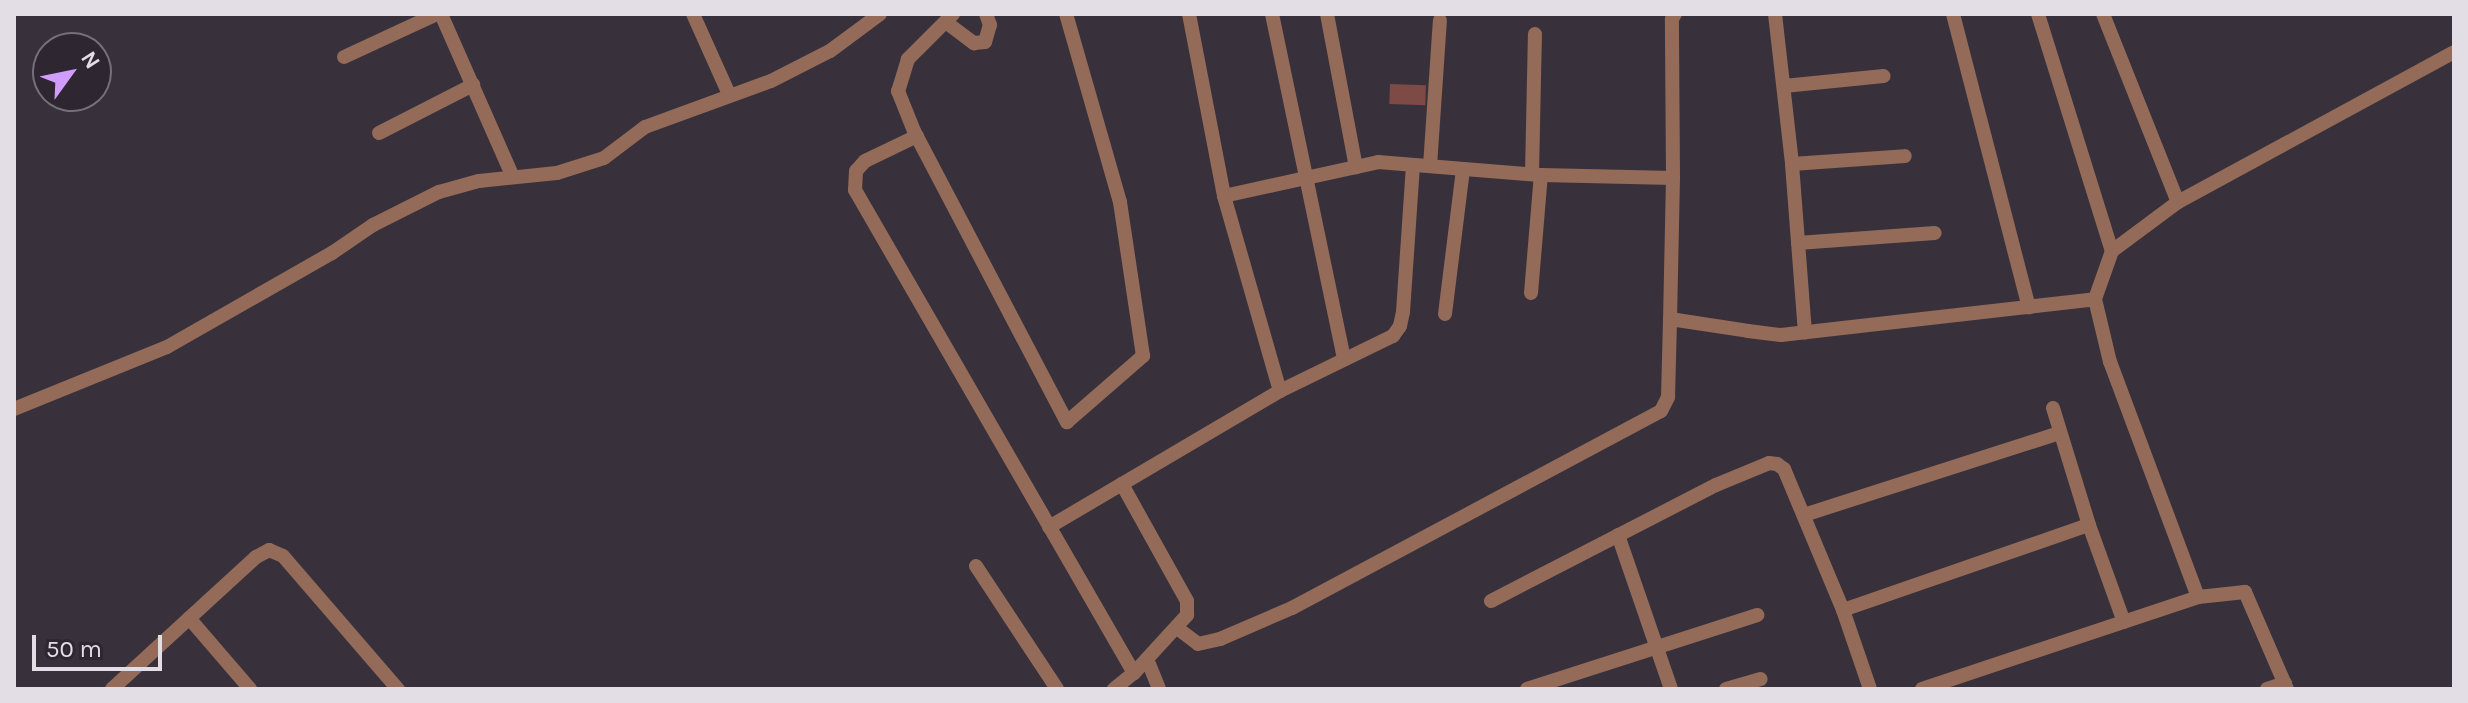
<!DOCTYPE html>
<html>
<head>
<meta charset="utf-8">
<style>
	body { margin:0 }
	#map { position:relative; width:2468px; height:703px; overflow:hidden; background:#38313b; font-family:Karla,sans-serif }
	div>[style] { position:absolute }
	.building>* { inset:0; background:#7e4a46; transform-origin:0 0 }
	.minor>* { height:14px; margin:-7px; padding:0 7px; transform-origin:7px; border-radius:7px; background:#946b59 }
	span { translate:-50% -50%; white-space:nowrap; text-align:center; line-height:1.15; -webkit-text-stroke:8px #2e2731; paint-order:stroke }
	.frame { position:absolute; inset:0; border:16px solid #e3dee5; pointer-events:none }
	.north { position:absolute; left:32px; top:32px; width:80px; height:80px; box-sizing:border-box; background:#2e2731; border:2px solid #767079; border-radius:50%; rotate:57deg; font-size:22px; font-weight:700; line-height:32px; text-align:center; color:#e3dee5 }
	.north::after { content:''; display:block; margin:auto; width:28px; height:36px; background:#d09dff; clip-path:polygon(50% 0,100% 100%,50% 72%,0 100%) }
	.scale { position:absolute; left:32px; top:635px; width:130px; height:36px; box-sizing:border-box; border:4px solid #e3dee5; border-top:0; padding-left:10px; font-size:24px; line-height:28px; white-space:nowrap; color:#e3dee5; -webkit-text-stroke:6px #2e2731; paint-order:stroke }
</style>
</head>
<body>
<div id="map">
	<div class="building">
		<div style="left:1390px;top:84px;width:36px;height:20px;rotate:2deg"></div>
	</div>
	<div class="minor">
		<div style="left:441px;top:14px;width:178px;rotate:66.2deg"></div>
		<div style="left:693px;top:14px;width:88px;rotate:65.8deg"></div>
		<div style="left:953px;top:14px;width:64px;rotate:135deg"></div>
		<div style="left:908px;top:59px;width:34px;rotate:107deg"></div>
		<div style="left:898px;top:91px;width:43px;rotate:68.2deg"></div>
		<div style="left:914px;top:131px;width:329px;rotate:62.3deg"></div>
		<div style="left:1067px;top:422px;width:101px;rotate:-41deg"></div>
		<div style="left:1143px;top:356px;width:156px;rotate:-98.5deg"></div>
		<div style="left:1120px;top:202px;width:196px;rotate:-106deg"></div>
		<div style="left:1189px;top:14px;width:185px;rotate:79.1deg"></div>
		<div style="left:1224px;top:196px;width:158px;rotate:-12.4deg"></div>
		<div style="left:1378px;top:162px;width:164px;rotate:4.6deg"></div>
		<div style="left:1541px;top:175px;width:132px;rotate:1.3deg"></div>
		<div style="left:1673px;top:178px;width:141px;rotate:91.2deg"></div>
		<div style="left:1670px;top:319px;width:79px;rotate:8.7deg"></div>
		<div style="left:1748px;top:331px;width:33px;rotate:7deg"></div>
		<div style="left:1781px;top:335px;width:316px;rotate:-6.5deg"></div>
		<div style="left:1272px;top:14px;width:352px;rotate:78.2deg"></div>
		<div style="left:1327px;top:14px;width:156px;rotate:79.3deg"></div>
		<div style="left:1775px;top:14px;width:151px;rotate:83.5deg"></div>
		<div style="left:1792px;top:164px;width:169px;rotate:85.6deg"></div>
		<div style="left:1953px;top:14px;width:303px;rotate:75.5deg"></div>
		<div style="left:2038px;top:14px;width:248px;rotate:72.7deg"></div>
		<div style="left:2103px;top:14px;width:202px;rotate:68.3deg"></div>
		<div style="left:947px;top:23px;width:34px;rotate:37deg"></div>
		<div style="left:974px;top:43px;width:11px;rotate:-5deg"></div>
		<div style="left:985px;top:42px;width:18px;rotate:-74deg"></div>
		<div style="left:990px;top:25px;width:12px;rotate:-110deg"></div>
		<div style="left:344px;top:57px;width:102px;rotate:-24.8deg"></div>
		<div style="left:1784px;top:86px;width:100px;rotate:-5.7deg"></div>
		<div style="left:379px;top:133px;width:106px;rotate:-27.1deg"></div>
		<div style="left:917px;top:136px;width:58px;rotate:154.3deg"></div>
		<div style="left:865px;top:161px;width:13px;rotate:132deg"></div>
		<div style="left:856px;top:171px;width:19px;rotate:93deg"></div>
		<div style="left:855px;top:190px;width:558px;rotate:59.99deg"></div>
		<div style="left:1792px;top:164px;width:113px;rotate:-4deg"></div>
		<div style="left:1430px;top:166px;width:146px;rotate:-86.1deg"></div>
		<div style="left:1532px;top:174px;width:140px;rotate:-88.8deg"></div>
		<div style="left:1673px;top:178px;width:159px;rotate:-90.4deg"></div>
		<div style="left:1672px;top:19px;width:6px;rotate:-59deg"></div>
		<div style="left:1224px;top:196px;width:203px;rotate:74deg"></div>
		<div style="left:1798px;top:243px;width:137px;rotate:-4.2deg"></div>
		<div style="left:1531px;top:293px;width:118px;rotate:-85.2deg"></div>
		<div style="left:1445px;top:314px;width:146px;rotate:-82.9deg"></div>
		<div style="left:2053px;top:408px;width:122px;rotate:72.9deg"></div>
		<div style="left:2089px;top:525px;width:103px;rotate:70.2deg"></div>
		<div style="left:14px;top:409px;width:165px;rotate:-22.1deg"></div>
		<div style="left:167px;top:347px;width:190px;rotate:-29.7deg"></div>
		<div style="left:332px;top:253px;width:50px;rotate:-34.3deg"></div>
		<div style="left:373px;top:225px;width:74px;rotate:-26.6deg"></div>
		<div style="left:439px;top:192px;width:41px;rotate:-15.4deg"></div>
		<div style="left:479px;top:181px;width:78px;rotate:-5.9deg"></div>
		<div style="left:557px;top:173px;width:49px;rotate:-17.7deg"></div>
		<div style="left:604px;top:158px;width:51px;rotate:-37.1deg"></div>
		<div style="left:645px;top:127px;width:134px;rotate:-20.1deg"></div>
		<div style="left:771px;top:81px;width:66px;rotate:-27deg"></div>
		<div style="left:830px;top:51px;width:62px;rotate:-36.5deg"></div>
		<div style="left:1804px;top:515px;width:269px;rotate:-17.8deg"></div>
		<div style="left:1049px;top:527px;width:268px;rotate:-30.5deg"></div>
		<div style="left:1280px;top:391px;width:126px;rotate:-26deg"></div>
		<div style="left:1393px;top:336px;width:12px;rotate:-55deg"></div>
		<div style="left:1400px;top:326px;width:14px;rotate:-78deg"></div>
		<div style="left:1403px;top:312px;width:147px;rotate:-86.1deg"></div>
		<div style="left:1618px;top:535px;width:163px;rotate:71deg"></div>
		<div style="left:976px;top:566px;width:147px;rotate:56.6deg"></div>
		<div style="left:1491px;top:601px;width:253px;rotate:-27.3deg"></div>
		<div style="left:1716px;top:485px;width:57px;rotate:-22.5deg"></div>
		<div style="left:1769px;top:463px;width:8px;rotate:7deg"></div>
		<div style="left:1777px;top:464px;width:9px;rotate:36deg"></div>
		<div style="left:1784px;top:469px;width:153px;rotate:67.3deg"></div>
		<div style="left:1843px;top:610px;width:83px;rotate:71.1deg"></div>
		<div style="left:1843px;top:610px;width:260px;rotate:-19.1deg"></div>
		<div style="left:189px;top:618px;width:94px;rotate:49.3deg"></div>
		<div style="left:1177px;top:628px;width:26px;rotate:37deg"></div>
		<div style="left:1198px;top:644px;width:23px;rotate:-13deg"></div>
		<div style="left:1220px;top:639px;width:78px;rotate:-23.3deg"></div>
		<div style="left:1292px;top:608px;width:418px;rotate:-28.1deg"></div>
		<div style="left:1661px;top:411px;width:16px;rotate:-63deg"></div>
		<div style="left:1668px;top:397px;width:78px;rotate:-88.5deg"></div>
		<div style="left:1147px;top:659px;width:32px;rotate:68deg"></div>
		<div style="left:112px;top:689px;width:195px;rotate:-42.5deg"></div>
		<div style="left:256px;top:557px;width:15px;rotate:-28deg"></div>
		<div style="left:269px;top:550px;width:15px;rotate:23deg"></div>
		<div style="left:283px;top:556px;width:176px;rotate:49.2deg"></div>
		<div style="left:1114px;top:689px;width:26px;rotate:-39deg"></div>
		<div style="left:1134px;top:673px;width:79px;rotate:-47.6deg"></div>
		<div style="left:1187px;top:615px;width:14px;rotate:-90deg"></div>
		<div style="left:1187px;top:601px;width:134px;rotate:-119.1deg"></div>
		<div style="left:1527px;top:689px;width:242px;rotate:-17.8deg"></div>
		<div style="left:1726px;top:689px;width:36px;rotate:-16deg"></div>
		<div style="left:1922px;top:689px;width:291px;rotate:-18.4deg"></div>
		<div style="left:2267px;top:689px;width:19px;rotate:-18deg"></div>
		<div style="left:2287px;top:689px;width:106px;rotate:-113.4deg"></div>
		<div style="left:2245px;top:592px;width:47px;rotate:173.9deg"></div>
		<div style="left:2198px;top:597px;width:251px;rotate:-110.5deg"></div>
		<div style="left:2110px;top:362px;width:65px;rotate:-103.4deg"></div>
		<div style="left:2095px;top:299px;width:51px;rotate:-70.5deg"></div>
		<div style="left:2112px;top:251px;width:82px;rotate:-36.6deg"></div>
		<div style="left:2178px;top:202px;width:314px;rotate:-28.5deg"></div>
	</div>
	<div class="frame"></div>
	<div class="north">N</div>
	<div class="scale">50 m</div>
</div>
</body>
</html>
